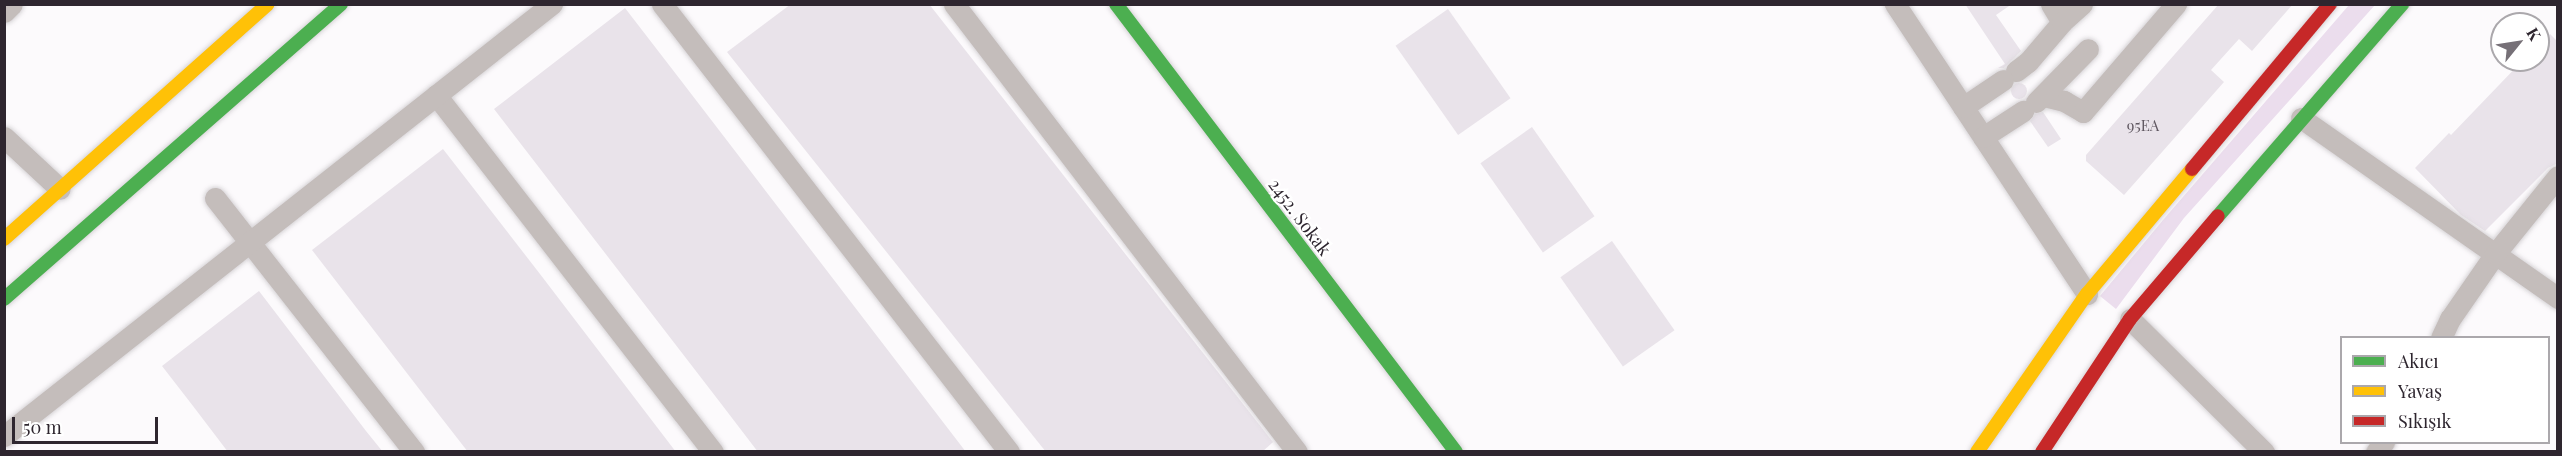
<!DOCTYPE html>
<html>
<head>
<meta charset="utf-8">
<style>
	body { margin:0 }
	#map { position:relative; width:2562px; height:456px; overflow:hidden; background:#fcfafc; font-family:"Playfair Display",serif }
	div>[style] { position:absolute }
	.green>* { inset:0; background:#ebdded }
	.building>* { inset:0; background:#e9e3ea; transform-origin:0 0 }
	.round { border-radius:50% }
	.roads { filter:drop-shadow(0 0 2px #d7d4d7) drop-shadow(0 0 2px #d7d4d7) }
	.street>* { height:21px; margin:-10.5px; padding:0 10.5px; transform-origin:10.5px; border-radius:10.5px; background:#c4bdbb }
	.fast>* { height:14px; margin:-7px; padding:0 7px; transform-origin:7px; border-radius:7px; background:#4caf50 }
	.slow>* { height:14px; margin:-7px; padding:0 7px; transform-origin:7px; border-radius:7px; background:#ffc107 }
	.jam>* { height:14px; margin:-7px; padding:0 7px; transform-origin:7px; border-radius:7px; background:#c62828 }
	span { translate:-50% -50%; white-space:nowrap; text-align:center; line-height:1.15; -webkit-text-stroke:4.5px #fff; paint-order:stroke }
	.number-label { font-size:15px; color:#605861 }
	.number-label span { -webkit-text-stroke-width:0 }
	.street-label { font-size:18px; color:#2e262f }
	.frame { position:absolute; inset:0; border:6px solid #2e262f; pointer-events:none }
	.legend { position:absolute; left:2340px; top:336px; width:210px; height:108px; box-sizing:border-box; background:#fff; border:2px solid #aba8ac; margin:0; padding:8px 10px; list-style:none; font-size:18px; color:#2e262f }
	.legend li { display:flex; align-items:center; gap:12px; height:30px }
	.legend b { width:30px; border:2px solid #aba8ac }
	.north { position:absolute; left:2490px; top:12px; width:60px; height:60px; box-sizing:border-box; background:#fff; border:2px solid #aba8ac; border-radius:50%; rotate:60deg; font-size:16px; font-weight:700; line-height:24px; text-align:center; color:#2e262f }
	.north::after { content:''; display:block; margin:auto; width:21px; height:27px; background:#767077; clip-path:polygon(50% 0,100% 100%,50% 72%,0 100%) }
	.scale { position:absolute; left:12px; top:417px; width:146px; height:27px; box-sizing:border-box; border:3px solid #2e262f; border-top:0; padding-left:8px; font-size:18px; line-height:21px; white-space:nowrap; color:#2e262f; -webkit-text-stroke:4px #fff; paint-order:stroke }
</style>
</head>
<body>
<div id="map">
	<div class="green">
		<div style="clip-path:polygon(2349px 5px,2375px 5px,2184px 218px,2116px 309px,2100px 296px,2163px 220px)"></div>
	</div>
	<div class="building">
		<div style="clip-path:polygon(791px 4px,929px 4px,1273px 442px,1262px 452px,1046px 452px,727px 52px)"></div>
		<div style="clip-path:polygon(1965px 4px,2012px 4px,1996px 15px,2021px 51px,2004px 68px,1998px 68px,2005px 64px)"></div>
		<div style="clip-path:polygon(2219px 4px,2293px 4px,2252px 51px,2239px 39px,2211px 70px,2224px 82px,2124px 195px,2086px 161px,2086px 155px)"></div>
		<div style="clip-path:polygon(625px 8px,679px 78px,966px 452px,758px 452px,719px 401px,494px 109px)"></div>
		<div style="left:1448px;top:9px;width:109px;height:64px;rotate:55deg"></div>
		<div style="clip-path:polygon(2550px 34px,2558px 42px,2558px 163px,2548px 168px,2485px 231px,2461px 215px,2415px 168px,2449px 133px,2451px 135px,2523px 60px,2538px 60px,2538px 46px)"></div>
		<div class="round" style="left:2011px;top:83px;width:16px;height:16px"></div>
		<div style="clip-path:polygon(2043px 112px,2061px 139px,2048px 147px,2030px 121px,2035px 114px)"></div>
		<div style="left:1532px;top:127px;width:109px;height:63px;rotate:55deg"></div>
		<div style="clip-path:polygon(443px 149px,540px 274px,676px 452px,468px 452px,440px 416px,312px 250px)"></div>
		<div style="left:1612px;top:241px;width:109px;height:63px;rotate:55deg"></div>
		<div style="clip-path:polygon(259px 291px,366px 431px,383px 452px,228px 452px,193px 406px,162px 366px)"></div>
	</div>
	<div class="roads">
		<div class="street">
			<div style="left:662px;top:4px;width:567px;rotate:52.24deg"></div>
			<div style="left:954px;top:4px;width:564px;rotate:52.56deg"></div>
			<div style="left:1895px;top:4px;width:348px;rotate:56.5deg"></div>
			<div style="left:2051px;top:4px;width:21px;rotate:59deg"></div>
			<div style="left:4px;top:12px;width:11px;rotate:-45deg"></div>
			<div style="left:2016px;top:71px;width:15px;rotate:-37deg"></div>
			<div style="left:2028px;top:62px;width:52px;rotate:-49.6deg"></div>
			<div style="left:2062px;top:22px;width:27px;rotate:-42deg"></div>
			<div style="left:436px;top:95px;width:452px;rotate:52.2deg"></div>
			<div style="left:2044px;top:96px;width:21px;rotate:14deg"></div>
			<div style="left:2064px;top:101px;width:22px;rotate:30deg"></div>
			<div style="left:2083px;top:112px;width:143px;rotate:-49.3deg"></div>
			<div style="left:2036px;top:102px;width:74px;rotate:-45.5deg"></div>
			<div style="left:1963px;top:107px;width:48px;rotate:-34deg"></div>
			<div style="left:2301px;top:118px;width:314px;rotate:35deg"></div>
			<div style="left:4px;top:137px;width:76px;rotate:42.9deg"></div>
			<div style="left:1983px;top:137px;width:48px;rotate:-33deg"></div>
			<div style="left:215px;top:198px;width:323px;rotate:51.9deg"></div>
			<div style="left:2130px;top:319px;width:189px;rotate:44.8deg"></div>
			<div style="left:2441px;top:338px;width:21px;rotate:-65deg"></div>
			<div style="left:2450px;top:319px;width:79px;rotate:-55.3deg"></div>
			<div style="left:2495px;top:254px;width:100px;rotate:-51.1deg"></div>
			<div style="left:4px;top:436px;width:698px;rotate:-38.25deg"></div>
			<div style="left:2376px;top:452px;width:13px;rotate:-51deg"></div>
		</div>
		<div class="fast">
			<div style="left:1116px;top:4px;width:562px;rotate:52.8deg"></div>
			<div style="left:2218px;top:216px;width:281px;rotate:-49deg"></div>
			<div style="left:4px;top:299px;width:448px;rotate:-41.2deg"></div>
		</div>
		<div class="slow">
			<div style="left:4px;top:239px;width:353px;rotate:-41.7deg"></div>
			<div style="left:1977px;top:452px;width:193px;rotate:-55.2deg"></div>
			<div style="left:2087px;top:294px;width:163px;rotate:-50deg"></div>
		</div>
		<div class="jam">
			<div style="left:2192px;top:169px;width:215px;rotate:-50.1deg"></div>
			<div style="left:2042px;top:452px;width:159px;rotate:-56.5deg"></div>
			<div style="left:2130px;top:319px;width:135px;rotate:-49.5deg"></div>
		</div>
	</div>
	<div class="number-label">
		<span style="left:2143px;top:126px">95EA</span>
	</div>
	<div class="street-label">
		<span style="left:1300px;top:217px;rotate:53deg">2452. Sokak</span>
	</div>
	<div class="frame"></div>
	<ul class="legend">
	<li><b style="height:8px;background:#4caf50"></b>Akıcı</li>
	<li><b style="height:8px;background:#ffc107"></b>Yavaş</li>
	<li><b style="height:8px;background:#c62828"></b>Sıkışık</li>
	</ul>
	<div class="north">K</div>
	<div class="scale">50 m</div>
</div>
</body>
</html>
